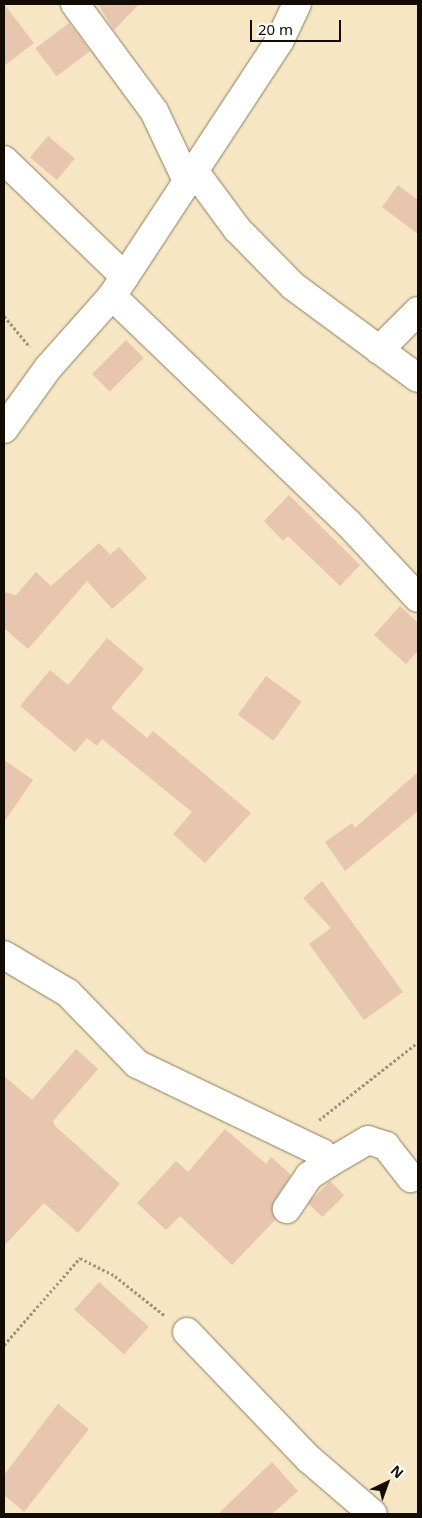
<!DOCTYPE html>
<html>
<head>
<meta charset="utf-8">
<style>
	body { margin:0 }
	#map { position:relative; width:422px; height:1518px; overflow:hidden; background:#f6e6c3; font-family:"Noto Sans",sans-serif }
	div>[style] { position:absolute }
	.building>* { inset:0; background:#e7c5af; transform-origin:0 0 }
	.path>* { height:3px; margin-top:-1.5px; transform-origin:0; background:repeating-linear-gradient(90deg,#a0947a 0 2.5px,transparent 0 5px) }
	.roads { filter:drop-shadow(0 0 1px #8a7c5c) drop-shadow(0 0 1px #8a7c5c) }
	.minor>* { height:28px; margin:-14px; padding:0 14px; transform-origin:14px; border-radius:14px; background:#fff }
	span { translate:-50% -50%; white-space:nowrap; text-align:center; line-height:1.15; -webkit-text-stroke:4px #fff; paint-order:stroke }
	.frame { position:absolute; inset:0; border:5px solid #120c02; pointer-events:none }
	.north { position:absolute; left:362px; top:1458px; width:50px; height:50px; -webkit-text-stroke:4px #fff; paint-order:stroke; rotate:42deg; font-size:14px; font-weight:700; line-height:20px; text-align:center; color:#120c02 }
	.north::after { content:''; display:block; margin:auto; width:18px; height:22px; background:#120c02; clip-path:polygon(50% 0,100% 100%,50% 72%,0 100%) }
	.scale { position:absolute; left:250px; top:20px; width:91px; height:22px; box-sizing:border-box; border:2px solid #120c02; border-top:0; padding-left:6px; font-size:15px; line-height:18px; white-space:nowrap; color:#120c02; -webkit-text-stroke:4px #fff; paint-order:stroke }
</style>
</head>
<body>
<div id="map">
	<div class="building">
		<div style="clip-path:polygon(4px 4px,34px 43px,4px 66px)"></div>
		<div style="clip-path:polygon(98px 4px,139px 4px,114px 30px)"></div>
		<div style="left:69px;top:23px;width:35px;height:42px;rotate:53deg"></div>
		<div style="left:48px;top:136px;width:35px;height:28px;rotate:40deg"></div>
		<div style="clip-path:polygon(398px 185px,418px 200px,418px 234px,382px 207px)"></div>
		<div style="left:126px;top:340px;width:25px;height:48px;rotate:45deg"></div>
		<div style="clip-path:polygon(289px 495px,360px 565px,340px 586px,288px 536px,283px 541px,264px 521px)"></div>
		<div style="clip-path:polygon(99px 543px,110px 554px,104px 560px,119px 547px,147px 578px,112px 609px,87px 581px,28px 649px,4px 628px,4px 592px,16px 595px,36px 572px,51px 586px)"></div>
		<div style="clip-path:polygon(400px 606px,418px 623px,418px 651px,406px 664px,374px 635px)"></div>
		<div style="clip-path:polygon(107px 638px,144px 669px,111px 708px,147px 738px,153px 731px,251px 813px,205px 863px,173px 834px,192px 812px,102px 739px,97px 746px,87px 738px,75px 752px,20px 706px,50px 670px,68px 685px)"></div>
		<div style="left:266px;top:676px;width:44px;height:48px;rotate:36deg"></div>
		<div style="clip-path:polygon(4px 760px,33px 780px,4px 822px)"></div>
		<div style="clip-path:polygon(418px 772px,418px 811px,345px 871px,325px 842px,352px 823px,355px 828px)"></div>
		<div style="clip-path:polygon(322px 881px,403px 992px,364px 1020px,309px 944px,331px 928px,303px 898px)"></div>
		<div style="clip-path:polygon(76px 1049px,98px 1069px,53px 1121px,55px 1126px,120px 1184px,78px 1233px,44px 1203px,4px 1246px,4px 1076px,32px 1100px)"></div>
		<div style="clip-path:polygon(225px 1129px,266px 1164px,271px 1157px,291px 1175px,274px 1201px,276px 1219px,232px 1265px,180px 1216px,166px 1230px,137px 1203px,176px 1161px,188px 1172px)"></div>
		<div style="left:330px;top:1181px;width:20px;height:31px;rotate:45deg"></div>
		<div style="left:99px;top:1282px;width:67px;height:37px;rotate:42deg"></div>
		<div style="clip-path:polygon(58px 1404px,89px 1429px,24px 1512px,4px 1495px,4px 1475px)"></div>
		<div style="clip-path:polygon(272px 1462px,298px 1491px,272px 1514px,218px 1514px)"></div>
	</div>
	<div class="path">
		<div style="left:4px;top:316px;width:40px;rotate:50deg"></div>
		<div style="left:319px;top:1120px;width:126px;rotate:-38.2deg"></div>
		<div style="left:4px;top:1345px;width:116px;rotate:-48.9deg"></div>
		<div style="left:80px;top:1258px;width:39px;rotate:27deg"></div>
		<div style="left:115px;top:1276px;width:63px;rotate:38.5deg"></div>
	</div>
	<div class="roads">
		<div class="minor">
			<div style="left:75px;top:4px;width:133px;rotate:53.6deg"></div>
			<div style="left:154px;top:111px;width:80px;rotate:64.7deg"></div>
			<div style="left:4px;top:160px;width:168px;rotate:44deg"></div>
			<div style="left:195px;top:172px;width:71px;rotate:53.6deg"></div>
			<div style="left:237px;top:229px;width:80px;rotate:45.5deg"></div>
			<div style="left:293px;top:286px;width:155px;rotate:36.4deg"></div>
			<div style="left:112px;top:296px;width:329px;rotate:43.9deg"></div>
			<div style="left:349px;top:524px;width:101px;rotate:47deg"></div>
			<div style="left:379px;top:350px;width:55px;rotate:-45deg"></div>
			<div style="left:4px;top:429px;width:75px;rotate:-54.2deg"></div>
			<div style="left:48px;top:368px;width:96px;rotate:-48.4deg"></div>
			<div style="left:112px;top:296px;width:304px;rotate:-56.7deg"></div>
			<div style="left:279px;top:42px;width:42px;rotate:-64.7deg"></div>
			<div style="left:4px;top:955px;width:74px;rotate:30.7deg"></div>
			<div style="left:68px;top:993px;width:99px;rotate:45.8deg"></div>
			<div style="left:137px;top:1064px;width:205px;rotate:25.7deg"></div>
			<div style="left:322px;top:1153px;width:12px;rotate:55deg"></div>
			<div style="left:329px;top:1163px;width:24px;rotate:147deg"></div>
			<div style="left:309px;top:1176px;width:40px;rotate:124deg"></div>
			<div style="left:329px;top:1163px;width:45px;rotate:-30.5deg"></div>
			<div style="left:368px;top:1140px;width:19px;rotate:18deg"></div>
			<div style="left:386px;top:1146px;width:41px;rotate:52deg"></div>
			<div style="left:187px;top:1332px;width:176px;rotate:46.2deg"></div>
			<div style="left:309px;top:1459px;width:84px;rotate:40.7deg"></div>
		</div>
	</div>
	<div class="frame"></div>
	<div class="north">N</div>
	<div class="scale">20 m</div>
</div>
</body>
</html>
